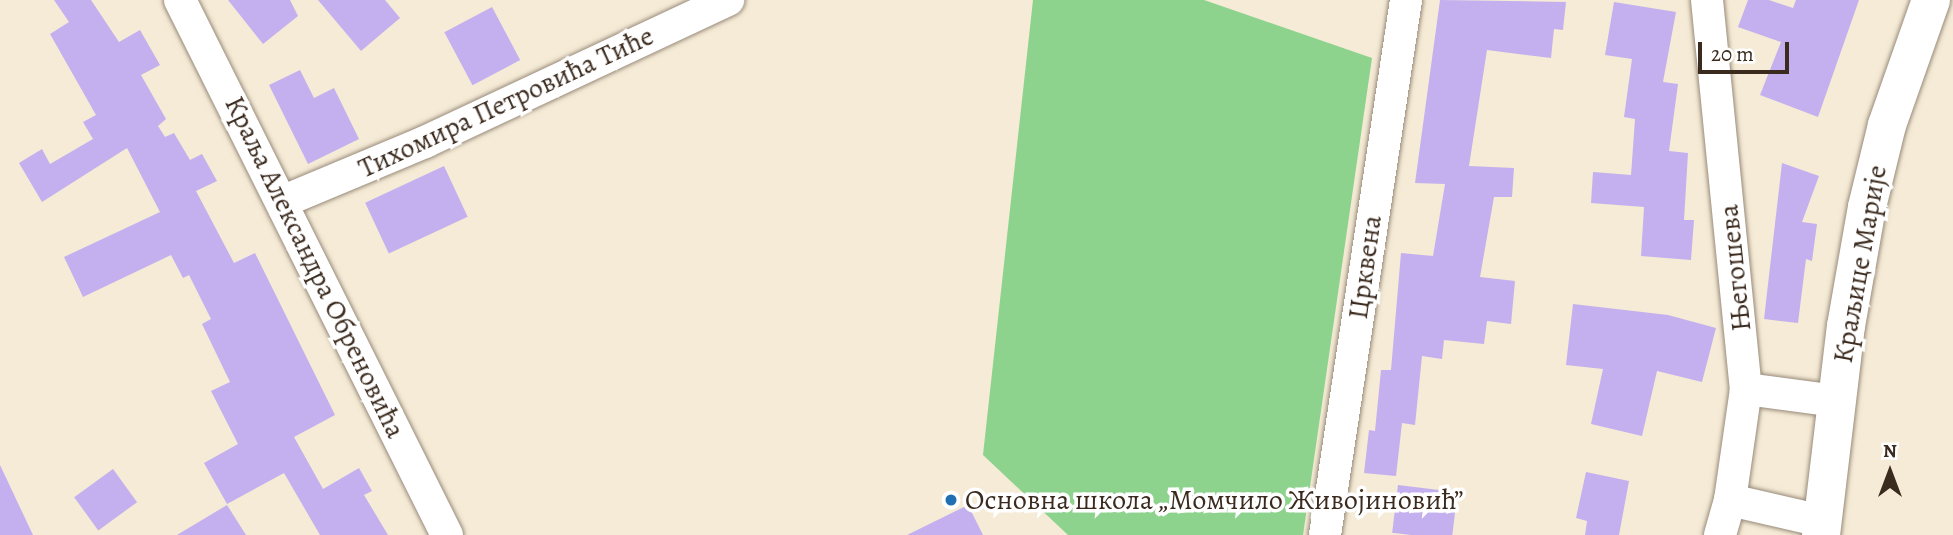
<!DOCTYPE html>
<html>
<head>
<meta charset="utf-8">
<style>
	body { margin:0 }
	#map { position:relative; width:1953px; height:535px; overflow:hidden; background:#f5ebd6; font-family:Alegreya,serif }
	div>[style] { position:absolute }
	.green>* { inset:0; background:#8dd38d }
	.building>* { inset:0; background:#c4b0ef; transform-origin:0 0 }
	.roads { filter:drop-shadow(0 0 2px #988a7a) drop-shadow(0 0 2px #988a7a) }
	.minor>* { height:32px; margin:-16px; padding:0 16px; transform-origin:16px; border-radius:16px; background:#fff }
	.tertiary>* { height:38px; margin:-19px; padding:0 19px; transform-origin:19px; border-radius:19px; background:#fff }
	.dots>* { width:19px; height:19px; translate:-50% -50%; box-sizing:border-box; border:4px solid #fff; border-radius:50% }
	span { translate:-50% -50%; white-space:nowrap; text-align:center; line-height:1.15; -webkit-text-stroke:7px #fff; paint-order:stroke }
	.street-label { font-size:28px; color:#3b2a1e }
	.poi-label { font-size:28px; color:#3b2a1e }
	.left { translate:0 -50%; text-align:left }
	.north { position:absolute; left:1855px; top:437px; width:70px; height:70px; -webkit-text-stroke:5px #fff; paint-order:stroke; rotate:0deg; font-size:19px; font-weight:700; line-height:28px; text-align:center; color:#3b2a1e }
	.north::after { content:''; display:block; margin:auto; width:24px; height:32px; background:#3b2a1e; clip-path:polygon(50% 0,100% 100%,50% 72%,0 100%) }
	.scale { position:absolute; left:1698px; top:42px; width:91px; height:32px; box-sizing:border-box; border:4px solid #3b2a1e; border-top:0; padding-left:9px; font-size:21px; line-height:24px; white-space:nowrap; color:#3b2a1e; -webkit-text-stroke:5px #fff; paint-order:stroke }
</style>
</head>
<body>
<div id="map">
	<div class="green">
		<div style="clip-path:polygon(1033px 0,1204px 0,1372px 58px,1303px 535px,1068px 535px,983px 455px)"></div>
	</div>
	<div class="building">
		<div style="clip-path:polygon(54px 0,91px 0,119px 42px,140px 30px,160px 65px,141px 75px,166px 119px,158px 126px,165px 137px,174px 133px,190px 160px,202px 154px,217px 181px,196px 191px,234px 263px,255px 253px,335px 415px,294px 437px,323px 489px,359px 468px,372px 491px,364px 495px,388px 535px,320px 535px,284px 473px,227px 504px,204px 463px,238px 444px,211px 391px,230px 382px,202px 324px,211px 319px,189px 275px,183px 278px,171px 255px,83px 297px,64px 257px,160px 212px,127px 148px,42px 202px,19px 163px,42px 149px,50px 164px,93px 139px,83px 122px,96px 115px,50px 34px,69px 22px)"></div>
		<div style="clip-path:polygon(228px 0,290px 0,298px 16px,263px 44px)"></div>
		<div style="clip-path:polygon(318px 0,385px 0,400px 18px,361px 51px)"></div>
		<div style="clip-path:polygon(1440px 0,1566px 2px,1563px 30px,1554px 29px,1551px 58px,1487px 50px,1469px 166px,1514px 168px,1512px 197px,1494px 197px,1480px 277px,1515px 281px,1511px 324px,1487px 321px,1484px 344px,1444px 340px,1442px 359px,1422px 356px,1415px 425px,1402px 423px,1396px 476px,1364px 473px,1369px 430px,1375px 431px,1381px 370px,1391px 370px,1401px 253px,1433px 256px,1445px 184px,1415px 183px)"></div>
		<div style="clip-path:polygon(1748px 0,1769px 0,1793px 8px,1796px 0,1859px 0,1818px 117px,1760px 95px,1781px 42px,1738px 27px)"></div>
		<div style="clip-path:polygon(1614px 2px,1676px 12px,1663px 82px,1678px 84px,1669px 151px,1688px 153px,1684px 220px,1694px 220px,1691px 260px,1641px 256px,1644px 207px,1591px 203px,1593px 172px,1631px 175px,1635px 119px,1624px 117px,1632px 59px,1605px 55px)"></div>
		<div style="left:492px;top:7px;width:60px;height:54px;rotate:62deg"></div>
		<div style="clip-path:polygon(300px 70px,314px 98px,334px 88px,359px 139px,308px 164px,269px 85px)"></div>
		<div style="clip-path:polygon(1782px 163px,1819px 176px,1802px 222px,1817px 224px,1812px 261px,1806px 259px,1798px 323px,1764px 319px)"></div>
		<div style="left:444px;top:166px;width:56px;height:87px;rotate:65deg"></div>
		<div style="clip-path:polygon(1573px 304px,1668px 315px,1716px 328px,1702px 382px,1657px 371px,1642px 436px,1591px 424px,1603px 369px,1566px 365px)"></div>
		<div style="clip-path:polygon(0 465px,33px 535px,0 535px)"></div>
		<div style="left:113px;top:469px;width:41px;height:48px;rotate:54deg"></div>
		<div style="clip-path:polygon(1586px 472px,1629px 481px,1619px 535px,1585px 535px,1587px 521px,1576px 518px)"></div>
		<div style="left:1398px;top:485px;width:60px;height:48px;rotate:7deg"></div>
		<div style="clip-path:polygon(227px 505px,246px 535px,177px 535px)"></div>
		<div style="clip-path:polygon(968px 505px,983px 535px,907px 535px)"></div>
	</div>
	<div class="roads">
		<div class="minor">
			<div style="left:180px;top:0;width:598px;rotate:63.48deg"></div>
			<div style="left:1707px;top:0;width:391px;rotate:84.3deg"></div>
			<div style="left:1746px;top:389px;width:112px;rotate:98.2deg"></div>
			<div style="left:1730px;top:500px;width:36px;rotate:106deg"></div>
			<div style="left:284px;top:201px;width:153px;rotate:-22.7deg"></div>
			<div style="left:425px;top:142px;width:335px;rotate:-25.1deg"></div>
			<div style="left:1746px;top:389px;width:91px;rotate:7.6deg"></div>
			<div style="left:1730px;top:500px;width:94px;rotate:12.9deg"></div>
			<div style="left:1325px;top:535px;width:541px;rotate:-81.39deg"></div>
		</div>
		<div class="tertiary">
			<div style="left:1821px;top:535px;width:210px;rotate:-83.2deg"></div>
			<div style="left:1846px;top:326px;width:121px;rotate:-80deg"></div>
			<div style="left:1867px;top:207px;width:84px;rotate:-76.3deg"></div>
			<div style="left:1887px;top:125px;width:133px;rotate:-70.6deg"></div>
		</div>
	</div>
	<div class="dots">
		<div style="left:951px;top:500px;background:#1f6fb2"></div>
	</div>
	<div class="street-label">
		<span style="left:506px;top:102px;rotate:-25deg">Тихомира Петровића Тиће</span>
		<span style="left:1860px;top:264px;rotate:-80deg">Краљице Марије</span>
		<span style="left:315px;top:267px;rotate:64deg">Краља Александра Обреновића</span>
		<span style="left:1365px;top:267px;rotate:-82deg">Црквена</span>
		<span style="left:1735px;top:268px;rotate:-96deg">Његошева</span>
	</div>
	<div class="poi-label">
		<span class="left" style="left:965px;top:500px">Основна школа „Момчило Живојиновић”</span>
	</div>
	<div class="north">N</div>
	<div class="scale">20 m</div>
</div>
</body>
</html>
